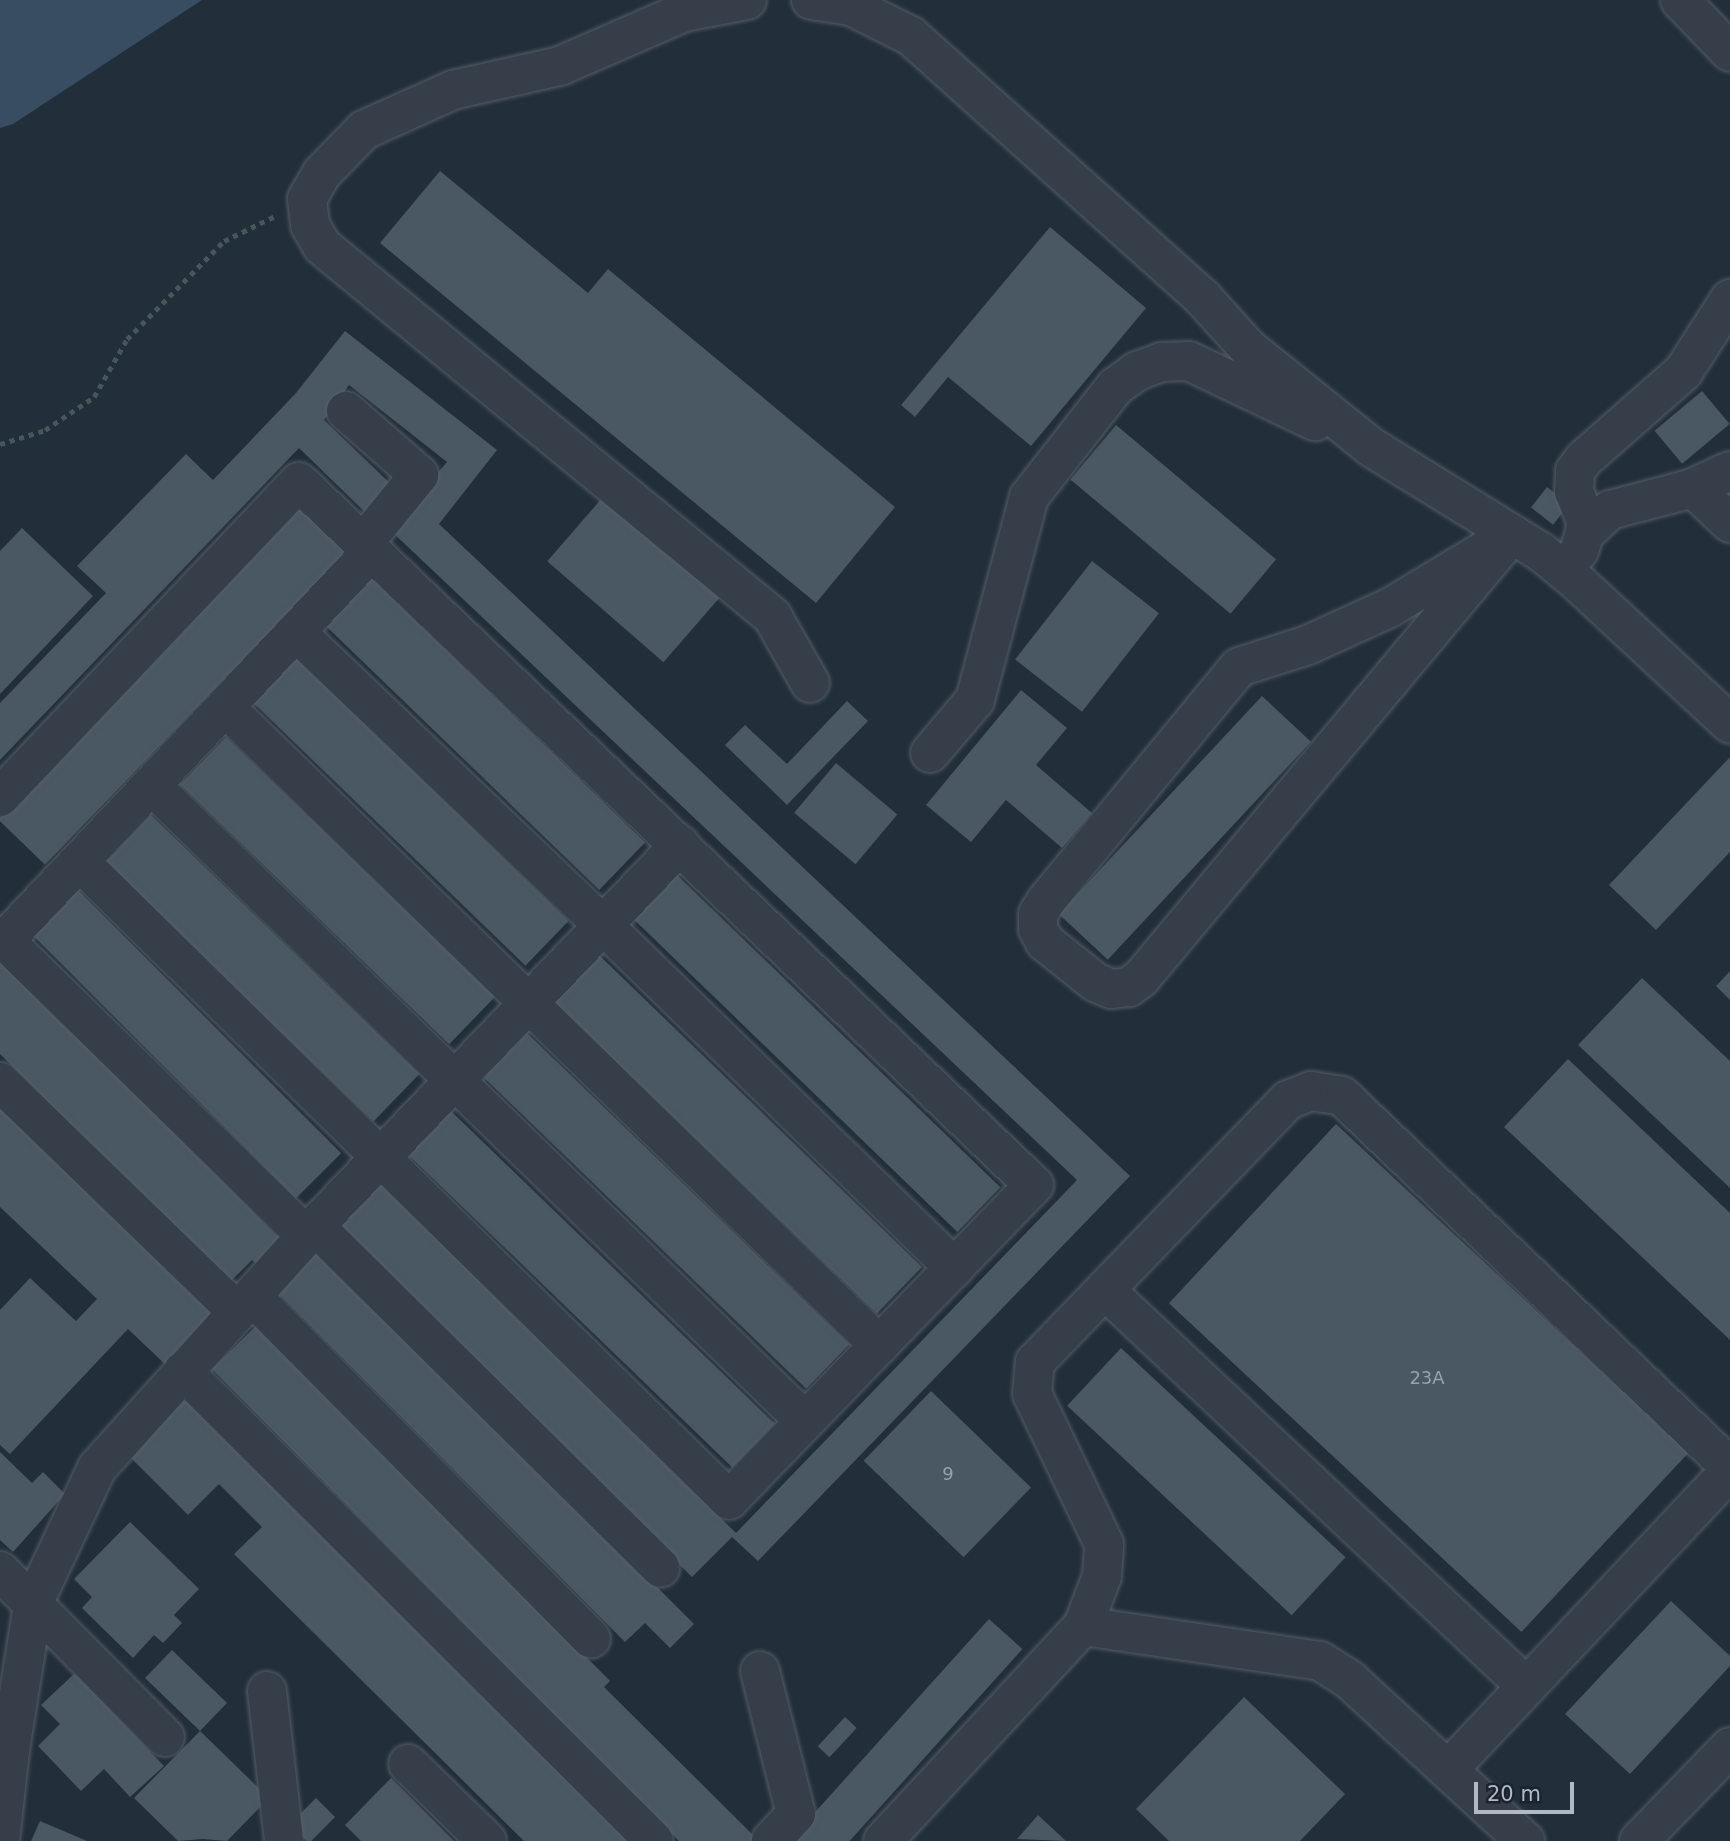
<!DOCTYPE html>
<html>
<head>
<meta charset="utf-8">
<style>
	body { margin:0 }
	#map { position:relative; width:1730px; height:1841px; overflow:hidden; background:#222e39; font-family:"DejaVu Sans",sans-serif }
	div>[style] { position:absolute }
	.water>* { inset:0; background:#384d62 }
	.building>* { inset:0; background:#4a5864; transform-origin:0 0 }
	.path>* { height:4.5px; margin-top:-2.25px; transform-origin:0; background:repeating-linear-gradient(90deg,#445859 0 5px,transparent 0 10px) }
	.roads { filter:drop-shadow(0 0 2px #535d67) drop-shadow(0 0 2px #535d67) }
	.minor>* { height:38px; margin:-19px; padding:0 19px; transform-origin:19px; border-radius:19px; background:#363f49 }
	span { translate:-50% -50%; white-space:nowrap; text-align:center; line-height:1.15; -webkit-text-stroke:5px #1b242e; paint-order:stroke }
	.number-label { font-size:18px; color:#96a2ad }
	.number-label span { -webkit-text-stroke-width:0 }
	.scale { position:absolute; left:1474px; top:1782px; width:100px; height:32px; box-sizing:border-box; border:4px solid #b0bac5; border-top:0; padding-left:9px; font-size:21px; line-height:24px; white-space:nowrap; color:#b0bac5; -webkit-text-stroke:5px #1b242e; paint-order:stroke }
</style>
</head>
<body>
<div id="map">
	<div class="water">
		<div style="clip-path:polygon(0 0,202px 0,13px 124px,0 128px)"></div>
	</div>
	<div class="building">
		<div style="clip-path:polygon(440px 171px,588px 293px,608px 269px,895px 507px,816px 603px,380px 243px)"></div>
		<div style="clip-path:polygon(1050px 227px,1146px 308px,1031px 446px,948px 377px,915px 417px,901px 405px)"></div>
		<div style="clip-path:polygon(345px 331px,497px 450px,439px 524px,1130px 1176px,758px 1561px,732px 1537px,692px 1577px,338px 1226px,382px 1181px,736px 1533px,1077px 1180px,389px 529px,447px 462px,349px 385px,324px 420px,396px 489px,370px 517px,299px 448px,0 760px,0 703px,106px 593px,77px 566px,186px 454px,213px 480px,296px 393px)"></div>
		<div style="left:1702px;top:391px;width:43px;height:62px;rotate:50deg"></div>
		<div style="left:1116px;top:425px;width:209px;height:71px;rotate:40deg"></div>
		<div style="left:1547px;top:487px;width:28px;height:26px;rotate:38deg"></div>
		<div style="left:603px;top:497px;width:154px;height:85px;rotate:41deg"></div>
		<div style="left:299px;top:508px;width:65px;height:433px;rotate:44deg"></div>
		<div style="clip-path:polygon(22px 528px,93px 596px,0 694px,0 551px)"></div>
		<div style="left:1092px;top:561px;width:85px;height:125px;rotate:38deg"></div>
		<div style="left:366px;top:573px;width:388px;height:66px;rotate:44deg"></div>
		<div style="left:293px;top:655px;width:383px;height:62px;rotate:44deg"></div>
		<div style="clip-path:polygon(1021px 690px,1067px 728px,1036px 765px,1092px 813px,1062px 848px,1006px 800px,971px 842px,926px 805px)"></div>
		<div style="left:1262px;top:696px;width:67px;height:298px;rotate:43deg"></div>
		<div style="clip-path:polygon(847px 701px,868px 721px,787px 805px,725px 745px,745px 725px,787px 764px)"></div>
		<div style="left:226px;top:737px;width:374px;height:66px;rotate:44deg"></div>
		<div style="clip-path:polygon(1730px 757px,1730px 852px,1656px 930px,1609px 885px)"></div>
		<div style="left:836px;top:763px;width:80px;height:65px;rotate:40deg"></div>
		<div style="left:151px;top:815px;width:373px;height:66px;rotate:44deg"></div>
		<div style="left:676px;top:874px;width:451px;height:62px;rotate:44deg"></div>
		<div style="left:76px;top:888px;width:375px;height:64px;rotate:45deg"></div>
		<div style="left:599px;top:955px;width:449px;height:65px;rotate:44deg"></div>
		<div style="clip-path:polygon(0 959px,284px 1243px,259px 1267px,252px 1260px,229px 1283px,0 1054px)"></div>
		<div style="clip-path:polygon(1730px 971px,1730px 1000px,1716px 986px)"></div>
		<div style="clip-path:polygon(1642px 978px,1730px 1061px,1730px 1188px,1578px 1045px)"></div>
		<div style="left:527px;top:1033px;width:448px;height:62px;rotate:44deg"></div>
		<div style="clip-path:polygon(1568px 1059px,1730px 1213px,1730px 1340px,1504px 1127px)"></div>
		<div style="clip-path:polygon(0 1108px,218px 1314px,168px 1367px,128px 1329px,10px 1454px,0 1445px,0 1310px,30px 1278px,76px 1321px,97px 1299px,0 1207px)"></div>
		<div style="left:451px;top:1111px;width:450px;height:61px;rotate:44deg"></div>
		<div style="left:1336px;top:1124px;width:482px;height:245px;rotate:43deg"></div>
		<div style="clip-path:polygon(320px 1250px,694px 1624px,670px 1648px,645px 1623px,625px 1642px,277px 1292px)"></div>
		<div style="clip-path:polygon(258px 1324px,610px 1681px,604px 1687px,759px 1841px,679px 1841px,212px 1369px)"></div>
		<div style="left:1121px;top:1348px;width:307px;height:79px;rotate:43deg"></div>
		<div style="left:931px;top:1391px;width:139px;height:97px;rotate:44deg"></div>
		<div style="clip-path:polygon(186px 1399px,631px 1841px,524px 1841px,234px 1554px,262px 1527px,219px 1484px,188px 1515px,129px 1456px)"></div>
		<div style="clip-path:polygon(0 1452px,32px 1483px,43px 1472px,65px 1494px,13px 1552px,0 1540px)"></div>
		<div style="clip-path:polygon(130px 1522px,199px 1589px,174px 1615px,182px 1623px,163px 1643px,154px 1635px,133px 1658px,82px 1608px,92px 1597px,74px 1579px)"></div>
		<div style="clip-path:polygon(1671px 1601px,1730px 1656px,1730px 1666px,1630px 1774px,1565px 1714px)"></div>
		<div style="left:989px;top:1619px;width:45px;height:298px;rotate:42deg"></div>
		<div style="clip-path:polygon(172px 1650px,227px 1703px,200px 1731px,269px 1798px,227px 1841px,203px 1839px,178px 1841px,134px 1798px,200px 1731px,145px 1678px)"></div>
		<div style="clip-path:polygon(75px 1673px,164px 1766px,130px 1797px,104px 1769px,81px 1791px,38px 1746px,60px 1724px,41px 1705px)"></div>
		<div style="clip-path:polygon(1244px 1697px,1345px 1794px,1300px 1841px,1169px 1841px,1136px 1809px)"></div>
		<div style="left:845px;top:1717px;width:16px;height:40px;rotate:43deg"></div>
		<div style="clip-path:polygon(391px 1778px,454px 1841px,361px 1841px,345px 1825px)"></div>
		<div style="left:316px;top:1798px;width:27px;height:37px;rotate:45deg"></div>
		<div style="clip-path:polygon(1038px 1815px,1066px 1841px,1017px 1839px)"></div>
		<div style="clip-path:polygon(40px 1821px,87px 1841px,31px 1841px)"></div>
	</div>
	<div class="path">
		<div style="left:0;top:444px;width:47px;rotate:-17.3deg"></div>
		<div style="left:45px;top:430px;width:59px;rotate:-34deg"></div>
		<div style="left:94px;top:397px;width:67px;rotate:-60.4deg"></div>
		<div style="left:127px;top:339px;width:138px;rotate:-45.3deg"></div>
		<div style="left:224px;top:241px;width:57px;rotate:-26.1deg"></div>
	</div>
	<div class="roads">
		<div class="minor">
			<div style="left:747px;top:0;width:64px;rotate:169.2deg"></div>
			<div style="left:684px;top:12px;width:135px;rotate:156.5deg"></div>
			<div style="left:560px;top:66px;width:110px;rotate:167.4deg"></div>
			<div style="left:453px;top:90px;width:98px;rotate:155.8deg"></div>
			<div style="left:364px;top:130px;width:60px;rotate:134.3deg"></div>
			<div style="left:322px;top:173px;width:30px;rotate:120deg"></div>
			<div style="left:307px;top:199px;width:26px;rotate:83deg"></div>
			<div style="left:310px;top:225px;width:24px;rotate:60deg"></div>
			<div style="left:322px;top:246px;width:583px;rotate:39.43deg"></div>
			<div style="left:772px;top:616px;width:77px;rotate:60.4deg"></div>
			<div style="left:811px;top:0;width:40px;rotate:8.5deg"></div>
			<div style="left:851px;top:6px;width:67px;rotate:26.6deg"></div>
			<div style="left:911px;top:36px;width:391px;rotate:41.9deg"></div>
			<div style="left:1202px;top:297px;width:69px;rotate:48deg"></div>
			<div style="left:1248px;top:348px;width:158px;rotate:38.8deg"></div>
			<div style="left:1371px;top:447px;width:200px;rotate:31.7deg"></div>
			<div style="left:1541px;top:552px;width:38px;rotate:39deg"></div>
			<div style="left:1571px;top:576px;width:217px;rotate:42.9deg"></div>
			<div style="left:1680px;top:0;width:72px;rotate:46.1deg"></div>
			<div style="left:346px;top:411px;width:97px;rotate:41.2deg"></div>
			<div style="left:419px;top:475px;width:89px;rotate:129.1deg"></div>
			<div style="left:1693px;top:488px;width:51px;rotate:43.4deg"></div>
			<div style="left:1585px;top:533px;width:12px;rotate:-85deg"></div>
			<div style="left:1586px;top:521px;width:31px;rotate:-112deg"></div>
			<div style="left:1574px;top:492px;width:21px;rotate:-87deg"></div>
			<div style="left:1575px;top:471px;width:15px;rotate:-53deg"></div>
			<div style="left:1584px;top:459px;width:132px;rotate:-41.3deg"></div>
			<div style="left:1683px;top:372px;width:87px;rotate:-57.2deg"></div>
			<div style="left:1512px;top:534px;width:579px;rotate:129.88deg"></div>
			<div style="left:1141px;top:978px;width:15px;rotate:143deg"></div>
			<div style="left:1129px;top:987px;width:18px;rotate:174deg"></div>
			<div style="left:1111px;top:989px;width:17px;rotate:-156deg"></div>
			<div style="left:1095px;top:982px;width:64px;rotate:-141.3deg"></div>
			<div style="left:1045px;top:942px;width:15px;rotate:-118deg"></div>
			<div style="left:1038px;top:929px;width:15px;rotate:-90deg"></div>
			<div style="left:1038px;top:914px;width:15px;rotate:-58deg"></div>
			<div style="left:1046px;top:901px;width:303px;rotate:-50.5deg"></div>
			<div style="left:1239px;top:667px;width:72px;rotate:-17.7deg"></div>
			<div style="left:1308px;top:645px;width:91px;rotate:-24.6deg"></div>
			<div style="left:1391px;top:607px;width:141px;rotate:-31.1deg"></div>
			<div style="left:1579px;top:551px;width:19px;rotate:-72deg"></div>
			<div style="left:1585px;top:533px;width:34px;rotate:-43deg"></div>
			<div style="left:1610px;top:510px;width:86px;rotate:-14.8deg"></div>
			<div style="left:1693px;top:488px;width:41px;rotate:-24.7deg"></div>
			<div style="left:296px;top:632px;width:424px;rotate:43.7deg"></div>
			<div style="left:603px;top:925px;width:491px;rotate:44.3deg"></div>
			<div style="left:225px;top:707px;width:914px;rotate:44.29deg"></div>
			<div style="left:930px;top:753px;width:70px;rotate:-49.7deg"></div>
			<div style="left:975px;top:700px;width:210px;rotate:-75.1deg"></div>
			<div style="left:1029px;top:497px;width:140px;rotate:-52deg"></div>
			<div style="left:1115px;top:387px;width:27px;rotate:-36deg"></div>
			<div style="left:1137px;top:371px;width:27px;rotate:-20deg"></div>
			<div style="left:1162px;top:362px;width:27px;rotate:-2deg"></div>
			<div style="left:1189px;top:361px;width:140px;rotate:25.5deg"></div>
			<div style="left:151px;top:785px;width:912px;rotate:44.2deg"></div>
			<div style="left:0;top:797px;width:434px;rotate:-46.5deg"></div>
			<div style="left:299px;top:482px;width:1017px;rotate:43.73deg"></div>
			<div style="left:1034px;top:1185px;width:438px;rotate:134.1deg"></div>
			<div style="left:729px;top:1500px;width:911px;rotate:-135.49deg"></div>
			<div style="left:0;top:936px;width:429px;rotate:44.4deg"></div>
			<div style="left:5px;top:940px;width:535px;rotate:-46.67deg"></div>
			<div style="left:0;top:1082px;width:330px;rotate:44.1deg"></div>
			<div style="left:315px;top:1226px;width:486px;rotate:44.7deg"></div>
			<div style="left:1105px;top:1290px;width:578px;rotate:43.25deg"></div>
			<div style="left:252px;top:1296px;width:482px;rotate:45.3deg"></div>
			<div style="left:183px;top:1371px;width:665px;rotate:44.94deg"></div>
			<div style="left:0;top:1571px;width:234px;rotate:45.2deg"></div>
			<div style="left:1083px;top:1626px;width:240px;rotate:8.4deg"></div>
			<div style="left:1320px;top:1661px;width:36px;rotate:32deg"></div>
			<div style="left:1350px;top:1680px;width:238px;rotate:42.6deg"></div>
			<div style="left:760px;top:1671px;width:147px;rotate:75.9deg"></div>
			<div style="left:796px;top:1814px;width:37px;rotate:133deg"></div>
			<div style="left:267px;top:1691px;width:151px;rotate:83.5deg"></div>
			<div style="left:408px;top:1764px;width:110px;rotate:44.3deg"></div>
			<div style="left:1448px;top:1770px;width:411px;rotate:-46.7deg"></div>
			<div style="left:0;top:1841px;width:92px;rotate:-83.7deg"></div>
			<div style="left:10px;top:1750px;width:148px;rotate:-81deg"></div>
			<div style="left:33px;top:1604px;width:150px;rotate:-64.8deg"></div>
			<div style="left:97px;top:1468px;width:326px;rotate:-48deg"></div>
			<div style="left:315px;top:1226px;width:528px;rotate:-46.23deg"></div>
			<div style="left:883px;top:1841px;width:294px;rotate:-47.1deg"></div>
			<div style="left:1083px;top:1626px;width:53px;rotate:-69.2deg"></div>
			<div style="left:1102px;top:1576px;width:32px;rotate:-86deg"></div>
			<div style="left:1104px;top:1544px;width:166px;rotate:-115.6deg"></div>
			<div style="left:1032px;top:1394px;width:32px;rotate:-85deg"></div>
			<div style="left:1035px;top:1362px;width:364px;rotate:-46deg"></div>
			<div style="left:1288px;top:1100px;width:25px;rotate:-21deg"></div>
			<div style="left:1311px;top:1091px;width:31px;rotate:9deg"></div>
			<div style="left:1342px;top:1096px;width:537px;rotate:43.72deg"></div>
			<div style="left:1639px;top:1841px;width:131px;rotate:-45.9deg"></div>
		</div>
	</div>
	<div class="number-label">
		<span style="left:1427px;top:1378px">23А</span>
		<span style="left:948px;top:1474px">9</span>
	</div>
	<div class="scale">20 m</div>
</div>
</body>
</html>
